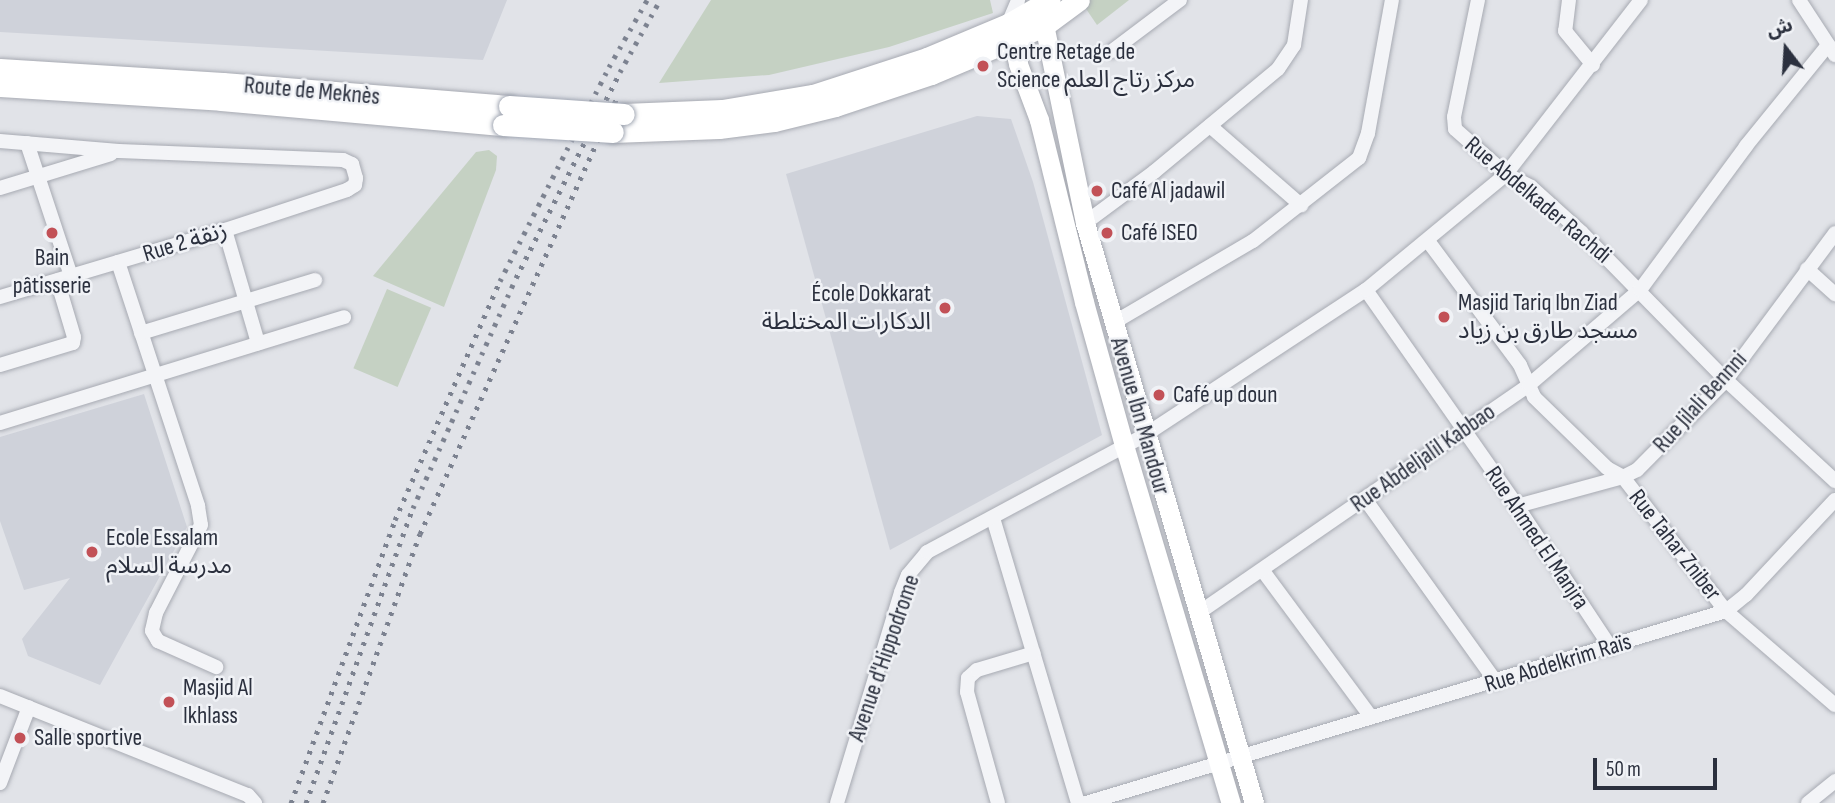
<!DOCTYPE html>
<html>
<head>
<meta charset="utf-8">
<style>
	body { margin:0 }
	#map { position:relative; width:1835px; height:803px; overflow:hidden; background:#e1e3e8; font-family:"Sofia Sans Condensed","Noto Sans Arabic",sans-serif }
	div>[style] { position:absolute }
	.built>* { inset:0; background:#cfd2da }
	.green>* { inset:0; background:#c5d1c3; transform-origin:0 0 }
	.roads { filter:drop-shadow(0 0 2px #a7aab2) drop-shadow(0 0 2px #a7aab2) }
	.street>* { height:14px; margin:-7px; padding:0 7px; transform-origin:7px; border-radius:7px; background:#f3f4f7 }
	.secondary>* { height:19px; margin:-9.5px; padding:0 9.5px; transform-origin:9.5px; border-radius:9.5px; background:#fff }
	.primary>* { height:21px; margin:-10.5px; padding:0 10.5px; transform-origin:10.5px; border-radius:10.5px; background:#fff }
	.rail>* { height:5px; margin-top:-2.5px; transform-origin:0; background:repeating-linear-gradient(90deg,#7c8290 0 3.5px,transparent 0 10.5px) }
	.bridges { filter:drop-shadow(0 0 2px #a1a7b3) drop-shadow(0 0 2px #a1a7b3) }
	.primary-bridge>* { height:21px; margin:-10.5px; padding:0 10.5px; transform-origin:10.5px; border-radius:10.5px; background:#fff }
	.dots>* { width:19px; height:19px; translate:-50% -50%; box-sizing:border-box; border:4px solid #f0f2f6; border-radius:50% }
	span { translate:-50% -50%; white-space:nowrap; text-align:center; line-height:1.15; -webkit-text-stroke:5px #f0f2f6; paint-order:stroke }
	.poi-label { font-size:24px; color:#2b303e }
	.left { translate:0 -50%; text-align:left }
	.right { translate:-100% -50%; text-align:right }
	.street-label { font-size:24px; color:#2b303e }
	.north { position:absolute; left:1751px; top:14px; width:70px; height:70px; -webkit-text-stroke:5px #f0f2f6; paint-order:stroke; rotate:343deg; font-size:19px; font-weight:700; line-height:28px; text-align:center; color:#2b303e }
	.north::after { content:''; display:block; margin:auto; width:24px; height:32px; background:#2b303e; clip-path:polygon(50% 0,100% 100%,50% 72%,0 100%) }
	.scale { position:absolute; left:1593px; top:758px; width:124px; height:32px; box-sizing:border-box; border:4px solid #2b303e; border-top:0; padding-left:9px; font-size:21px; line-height:24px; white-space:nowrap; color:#2b303e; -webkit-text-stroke:5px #f0f2f6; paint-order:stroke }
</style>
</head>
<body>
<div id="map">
	<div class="built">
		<div style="clip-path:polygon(0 0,507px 0,483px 60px,0 32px)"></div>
		<div style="clip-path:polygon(977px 116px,1011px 119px,1033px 182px,1102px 435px,890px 550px,786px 174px)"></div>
		<div style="clip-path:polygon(144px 394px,187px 527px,100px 685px,28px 656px,22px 639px,70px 578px,24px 590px,0 521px,0 437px)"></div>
	</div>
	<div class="green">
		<div style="clip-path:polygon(711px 0,990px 0,993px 13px,889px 47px,769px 75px,659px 83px)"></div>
		<div style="clip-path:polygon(1080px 0,1129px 0,1097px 25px)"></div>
		<div style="clip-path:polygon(489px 150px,497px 156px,496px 170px,444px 307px,373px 276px,476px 152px)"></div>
		<div style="left:387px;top:289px;width:48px;height:86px;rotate:23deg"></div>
	</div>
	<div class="roads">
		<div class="street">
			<div style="left:1478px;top:0;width:119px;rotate:101.6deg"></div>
			<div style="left:1454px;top:117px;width:12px;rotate:85deg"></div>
			<div style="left:1455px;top:129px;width:68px;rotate:41.4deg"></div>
			<div style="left:1506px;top:174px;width:28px;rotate:27deg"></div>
			<div style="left:1531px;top:187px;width:67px;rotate:42deg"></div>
			<div style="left:1581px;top:232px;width:207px;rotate:45.6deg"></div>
			<div style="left:1726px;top:380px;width:149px;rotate:42.8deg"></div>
			<div style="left:1569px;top:0;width:31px;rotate:97deg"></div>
			<div style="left:1565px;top:31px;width:44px;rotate:50.5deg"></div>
			<div style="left:1799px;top:0;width:66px;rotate:56.8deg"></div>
			<div style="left:1008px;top:24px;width:26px;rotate:-67deg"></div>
			<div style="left:1112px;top:51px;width:85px;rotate:-36.9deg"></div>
			<div style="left:1210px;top:126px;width:121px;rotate:41deg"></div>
			<div style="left:0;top:141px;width:119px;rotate:4.8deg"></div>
			<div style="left:119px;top:151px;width:224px;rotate:2.3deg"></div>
			<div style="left:343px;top:160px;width:10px;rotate:24deg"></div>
			<div style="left:352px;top:164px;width:15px;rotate:74deg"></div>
			<div style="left:356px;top:178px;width:7px;rotate:98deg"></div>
			<div style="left:355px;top:185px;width:9px;rotate:148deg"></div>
			<div style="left:347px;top:190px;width:128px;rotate:161.8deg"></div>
			<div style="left:225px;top:230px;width:235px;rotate:163.4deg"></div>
			<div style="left:27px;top:143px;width:140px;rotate:71.7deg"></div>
			<div style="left:0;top:188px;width:116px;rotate:-17deg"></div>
			<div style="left:1085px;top:223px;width:86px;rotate:-36.5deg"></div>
			<div style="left:1154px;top:172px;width:161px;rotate:-39.7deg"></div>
			<div style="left:1278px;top:69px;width:29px;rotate:-56deg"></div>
			<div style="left:1294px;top:45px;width:46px;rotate:-81.2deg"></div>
			<div style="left:225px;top:230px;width:118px;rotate:73.7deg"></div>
			<div style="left:1428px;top:241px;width:154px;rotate:53.4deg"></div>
			<div style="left:1520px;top:365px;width:35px;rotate:66deg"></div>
			<div style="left:1534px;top:397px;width:102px;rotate:44.2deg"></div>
			<div style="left:1607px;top:468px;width:18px;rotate:29deg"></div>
			<div style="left:1623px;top:477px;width:169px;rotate:52.5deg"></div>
			<div style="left:1726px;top:611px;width:144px;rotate:40.8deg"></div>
			<div style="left:118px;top:262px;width:257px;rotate:71.8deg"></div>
			<div style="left:198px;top:506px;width:19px;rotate:81deg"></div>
			<div style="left:201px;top:525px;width:99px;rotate:117.1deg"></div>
			<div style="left:156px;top:613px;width:18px;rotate:103deg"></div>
			<div style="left:152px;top:631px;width:12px;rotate:59deg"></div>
			<div style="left:158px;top:641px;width:64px;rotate:24.1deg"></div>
			<div style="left:1807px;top:269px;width:38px;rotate:42deg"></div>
			<div style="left:1366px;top:290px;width:264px;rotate:55deg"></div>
			<div style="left:1517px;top:506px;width:170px;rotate:56.5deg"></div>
			<div style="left:1113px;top:323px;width:162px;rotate:-30.4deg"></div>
			<div style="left:1253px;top:241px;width:135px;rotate:-38.1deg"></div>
			<div style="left:1359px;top:158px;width:27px;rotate:-70deg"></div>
			<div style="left:1368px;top:133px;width:135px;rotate:-79.8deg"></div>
			<div style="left:141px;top:333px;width:182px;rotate:-16.9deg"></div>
			<div style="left:0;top:365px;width:76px;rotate:-16.8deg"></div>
			<div style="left:73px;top:343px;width:6px;rotate:-81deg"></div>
			<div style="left:74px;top:337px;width:59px;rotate:-106.6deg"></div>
			<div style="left:0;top:423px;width:360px;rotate:-17.1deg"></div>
			<div style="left:1365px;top:499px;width:225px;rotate:54.4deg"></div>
			<div style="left:1517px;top:506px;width:110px;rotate:-15.3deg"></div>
			<div style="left:1623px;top:477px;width:16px;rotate:-27deg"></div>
			<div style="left:1637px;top:470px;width:127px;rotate:-45.3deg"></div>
			<div style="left:1726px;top:380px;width:183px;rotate:-53.4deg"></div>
			<div style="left:993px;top:518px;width:297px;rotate:73.4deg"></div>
			<div style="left:1263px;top:571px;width:182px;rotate:53.5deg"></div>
			<div style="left:1197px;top:614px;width:403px;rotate:-34.6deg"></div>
			<div style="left:1529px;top:385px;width:146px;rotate:-40.6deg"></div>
			<div style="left:1640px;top:290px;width:179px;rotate:-53.6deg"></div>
			<div style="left:1746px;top:146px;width:130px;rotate:-50.9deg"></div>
			<div style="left:0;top:696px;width:267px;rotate:21.8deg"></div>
			<div style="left:248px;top:795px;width:11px;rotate:49deg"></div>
			<div style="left:0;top:783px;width:81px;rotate:-69.1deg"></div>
			<div style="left:837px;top:803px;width:220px;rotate:-73.1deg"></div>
			<div style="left:901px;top:592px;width:18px;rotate:-68deg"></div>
			<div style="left:908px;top:575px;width:30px;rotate:-50deg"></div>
			<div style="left:927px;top:552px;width:247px;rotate:-28.2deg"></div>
			<div style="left:1145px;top:435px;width:264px;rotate:-33.3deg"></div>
			<div style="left:1366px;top:290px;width:182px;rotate:-39.6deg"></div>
			<div style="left:1506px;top:174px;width:220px;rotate:-52.2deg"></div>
			<div style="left:998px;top:803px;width:115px;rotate:-105.6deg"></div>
			<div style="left:967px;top:692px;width:14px;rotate:-86deg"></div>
			<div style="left:968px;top:678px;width:12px;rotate:-42deg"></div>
			<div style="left:977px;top:670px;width:59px;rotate:-16.6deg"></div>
			<div style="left:1086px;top:803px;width:668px;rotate:-16.7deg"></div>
			<div style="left:1726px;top:611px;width:26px;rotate:-39deg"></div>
			<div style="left:1746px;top:595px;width:130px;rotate:-46.9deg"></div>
			<div style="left:1808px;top:803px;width:35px;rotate:-39deg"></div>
		</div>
		<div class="secondary">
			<div style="left:1041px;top:10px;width:217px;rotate:78.3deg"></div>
			<div style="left:1085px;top:223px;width:604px;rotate:73.75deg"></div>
			<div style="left:1009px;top:27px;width:38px;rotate:76deg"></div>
			<div style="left:1018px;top:64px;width:60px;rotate:69.4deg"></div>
			<div style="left:1039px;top:120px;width:187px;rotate:76.1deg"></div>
			<div style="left:1084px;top:302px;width:148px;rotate:74.4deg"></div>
			<div style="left:1124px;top:445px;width:374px;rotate:73.4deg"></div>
		</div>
		<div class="primary">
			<div style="left:0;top:69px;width:223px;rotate:3.6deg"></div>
			<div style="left:223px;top:83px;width:287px;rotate:4.6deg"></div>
			<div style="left:0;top:86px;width:221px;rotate:3.6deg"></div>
			<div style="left:221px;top:100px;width:283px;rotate:5.1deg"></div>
			<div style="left:624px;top:114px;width:98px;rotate:-2.3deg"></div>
			<div style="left:722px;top:110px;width:92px;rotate:-9.4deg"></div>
			<div style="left:813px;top:95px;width:120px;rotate:-18deg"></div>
			<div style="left:927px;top:58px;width:88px;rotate:-22.8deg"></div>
			<div style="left:1008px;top:24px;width:48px;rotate:-29.7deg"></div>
			<div style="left:613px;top:132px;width:106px;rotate:-2.2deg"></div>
			<div style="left:719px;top:128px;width:55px;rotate:-7.3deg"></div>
			<div style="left:774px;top:121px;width:63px;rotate:-13.8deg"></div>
			<div style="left:835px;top:106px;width:101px;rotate:-18.4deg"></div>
			<div style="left:931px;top:74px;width:88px;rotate:-22.8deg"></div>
			<div style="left:1012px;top:40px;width:36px;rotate:-24deg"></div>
			<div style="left:1045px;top:25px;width:42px;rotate:-36.3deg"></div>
		</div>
	</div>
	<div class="rail">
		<div style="left:291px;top:803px;width:302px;rotate:-69.8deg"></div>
		<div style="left:395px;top:520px;width:261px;rotate:-66.3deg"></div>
		<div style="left:500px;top:281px;width:240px;rotate:-63deg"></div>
		<div style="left:609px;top:67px;width:77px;rotate:-60.4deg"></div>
		<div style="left:306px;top:803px;width:314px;rotate:-70.1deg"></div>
		<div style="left:413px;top:508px;width:252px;rotate:-65.9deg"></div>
		<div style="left:516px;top:278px;width:231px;rotate:-63.2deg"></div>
		<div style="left:620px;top:72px;width:82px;rotate:-60.9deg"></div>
		<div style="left:323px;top:803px;width:286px;rotate:-70.2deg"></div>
		<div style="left:420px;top:534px;width:481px;rotate:-65.7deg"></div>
	</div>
	<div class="bridges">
		<div class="primary-bridge">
			<div style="left:509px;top:106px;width:115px;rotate:4deg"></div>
			<div style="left:503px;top:125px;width:110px;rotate:3.6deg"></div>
		</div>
	</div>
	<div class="dots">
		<div style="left:983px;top:66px;background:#c25157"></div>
		<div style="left:1097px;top:191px;background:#c25157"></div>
		<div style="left:52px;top:233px;background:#c25157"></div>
		<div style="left:1107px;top:233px;background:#c25157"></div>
		<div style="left:945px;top:308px;background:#c25157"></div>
		<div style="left:1444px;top:317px;background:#c25157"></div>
		<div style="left:1159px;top:395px;background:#c25157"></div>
		<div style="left:92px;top:552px;background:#c25157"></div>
		<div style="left:169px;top:702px;background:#c25157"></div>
		<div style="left:20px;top:738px;background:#c25157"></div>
	</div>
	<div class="poi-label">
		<span class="left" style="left:997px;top:66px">Centre Retage de<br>Science مركز رتاج العلم</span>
		<span class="left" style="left:1111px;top:191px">Café Al jadawil</span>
		<span class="left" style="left:1121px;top:233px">Café ISEO</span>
		<span style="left:52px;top:272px">Bain<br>pâtisserie</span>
		<span class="right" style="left:931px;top:308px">École Dokkarat<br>الدكارات المختلطة</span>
		<span class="left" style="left:1458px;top:317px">Masjid Tariq Ibn Ziad<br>مسجد طارق بن زياد</span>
		<span class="left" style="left:1173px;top:395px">Café up doun</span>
		<span class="left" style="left:106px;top:552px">Ecole Essalam<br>مدرسة السلام</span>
		<span class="left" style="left:183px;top:702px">Masjid Al<br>Ikhlass</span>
		<span class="left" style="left:34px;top:738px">Salle sportive</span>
	</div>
	<div class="street-label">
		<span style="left:312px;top:91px;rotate:5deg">Route de Meknès</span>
		<span style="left:1538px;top:200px;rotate:40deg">Rue Abdelkader Rachdi</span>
		<span style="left:185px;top:242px;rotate:-17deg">Rue 2 زنقة</span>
		<span style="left:1700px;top:402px;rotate:-48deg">Rue Jilali Bennni</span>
		<span style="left:1140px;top:416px;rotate:74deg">Avenue Ibn Mandour</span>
		<span style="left:1423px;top:458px;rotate:-35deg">Rue Abdeljalil Kabbao</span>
		<span style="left:1537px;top:538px;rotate:56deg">Rue Ahmed El Manjra</span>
		<span style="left:1675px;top:545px;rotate:52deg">Rue Tahar Zniber</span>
		<span style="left:884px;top:658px;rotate:-71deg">Avenue d'Hippodrome</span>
		<span style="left:1558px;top:663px;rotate:-17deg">Rue Abdelkrim Raïs</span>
	</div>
	<div class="north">ش</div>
	<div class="scale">50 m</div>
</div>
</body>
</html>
